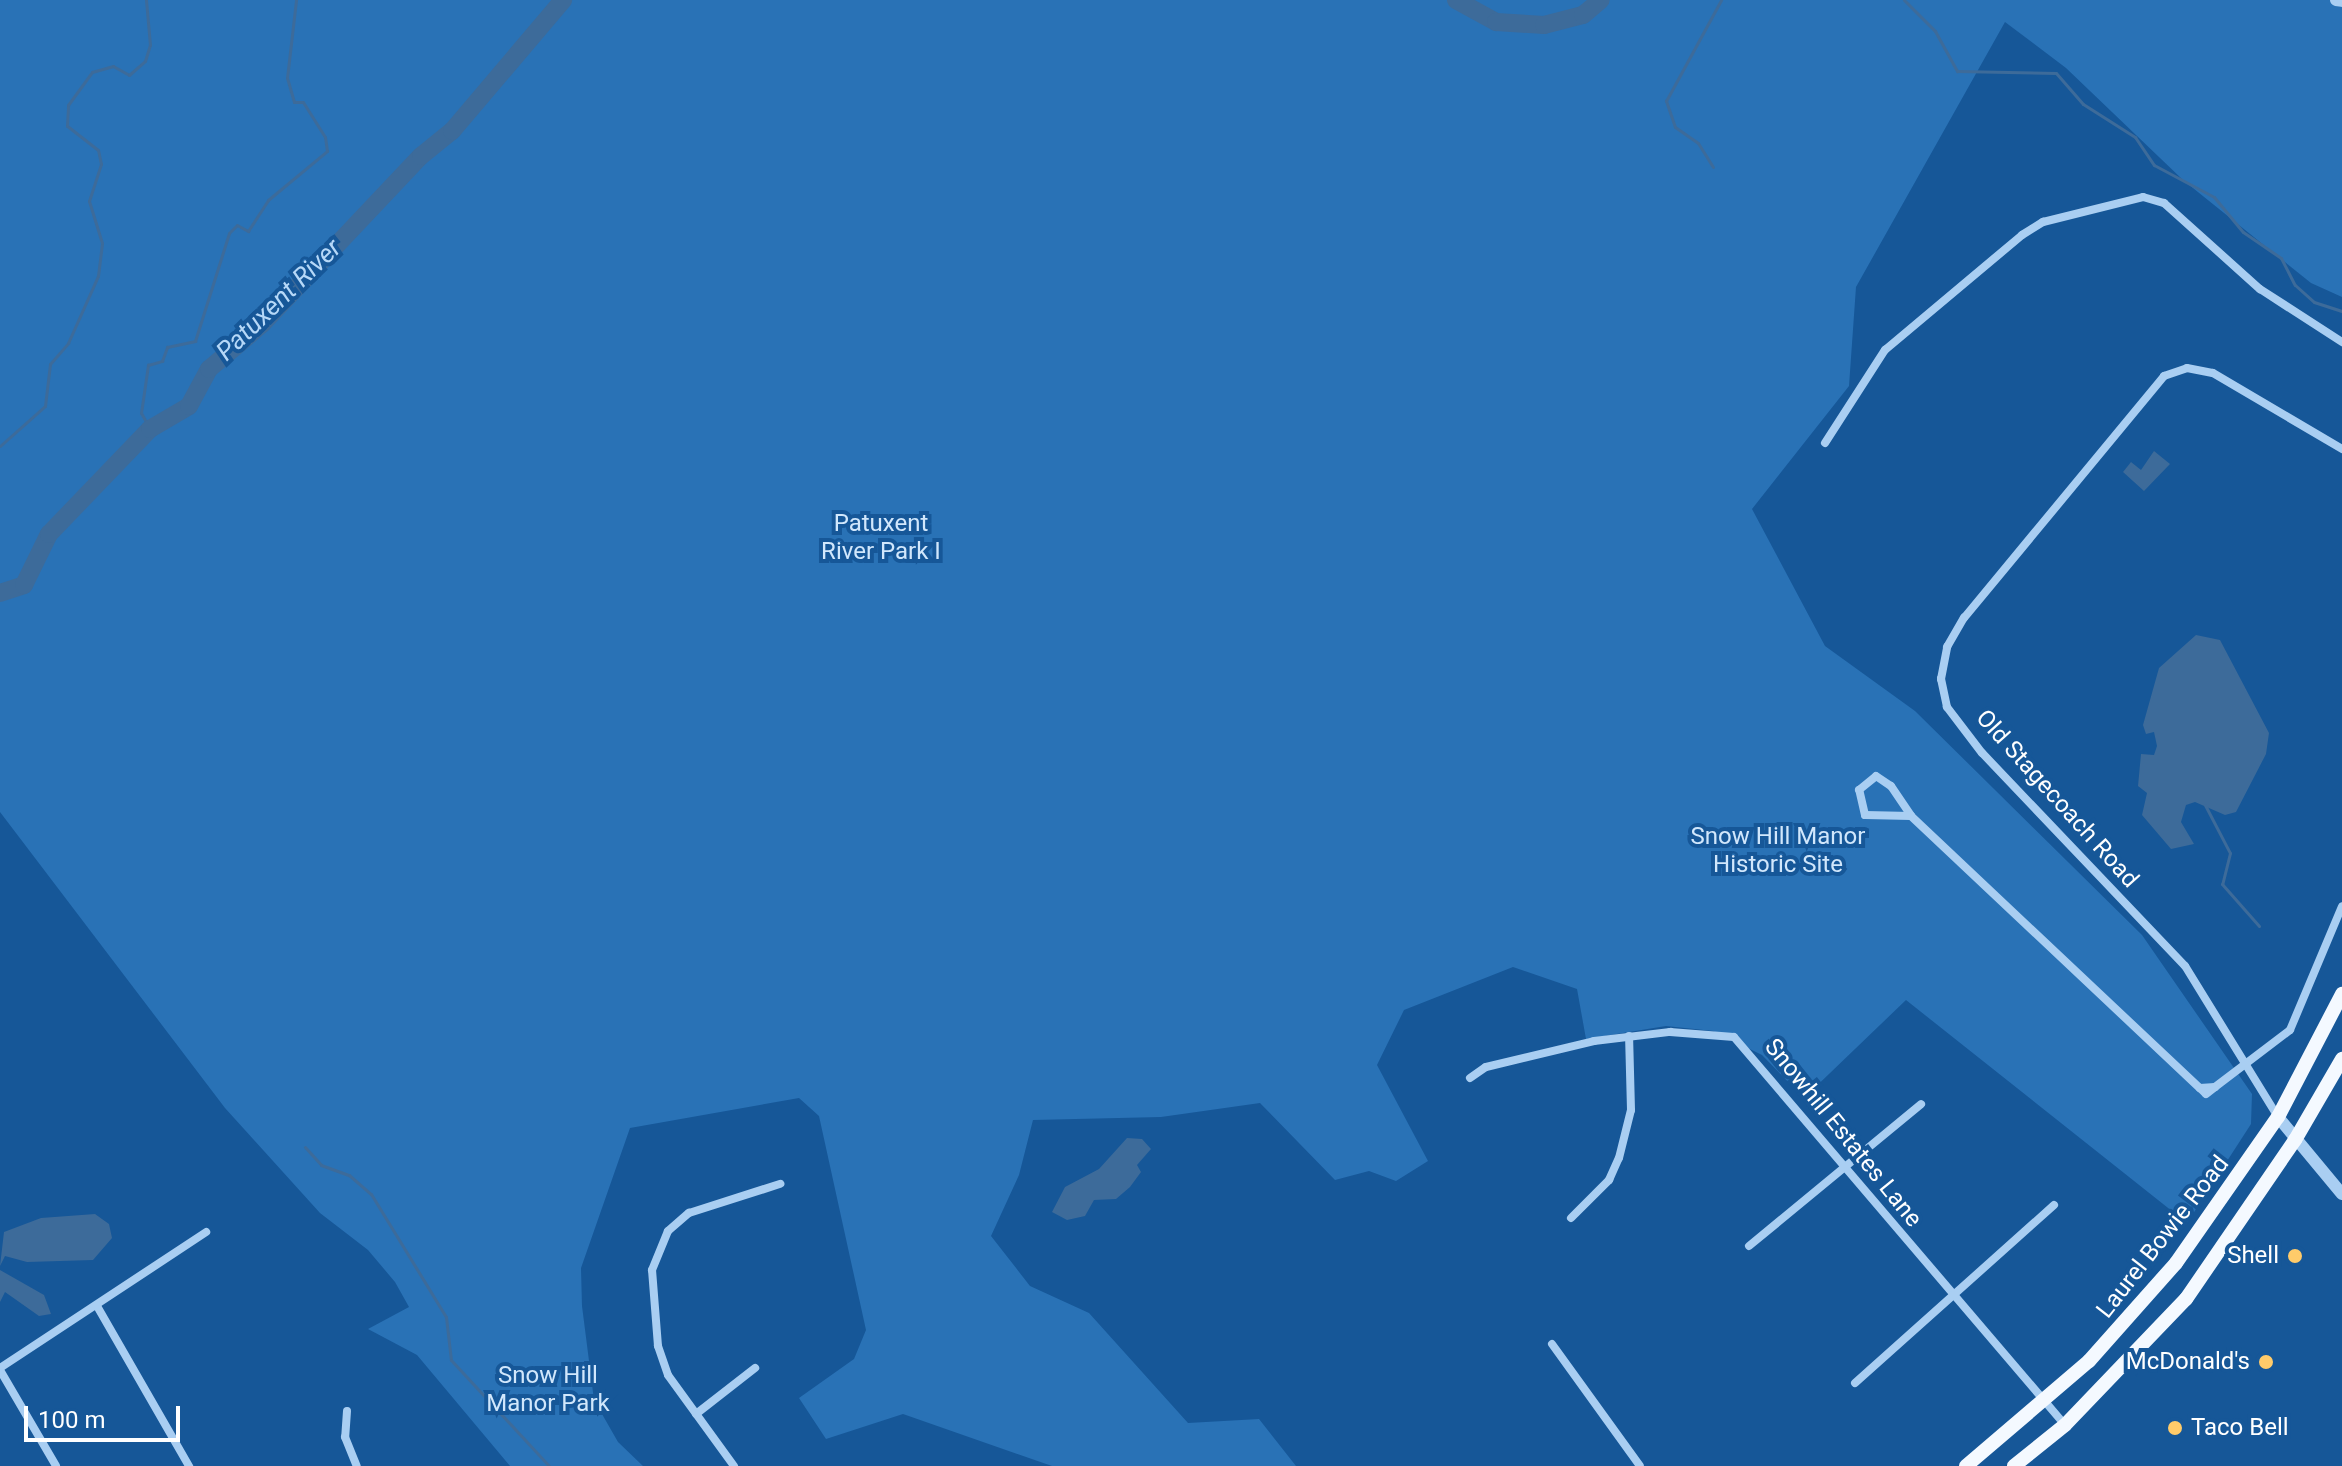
<!DOCTYPE html>
<html>
<head>
<meta charset="utf-8">
<style>
	body { margin:0 }
	#map { position:relative; width:2342px; height:1466px; overflow:hidden; background:#165798; font-family:Roboto,sans-serif }
	div>[style] { position:absolute }
	.green>* { inset:0; background:#2972b6 }
	.water>* { inset:0; background:#3d6b9a }
	.stream>* { height:3px; margin:-1.5px; padding:0 1.5px; transform-origin:1.5px; border-radius:1.5px; background:#3d6b9a }
	.river>* { height:18px; margin:-9px; padding:0 9px; transform-origin:9px; border-radius:9px; background:#3d6b9a }
	.minor>* { height:8px; margin:-4px; padding:0 4px; transform-origin:4px; border-radius:4px; background:#a9cef2 }
	.tertiary>* { height:12px; margin:-6px; padding:0 6px; transform-origin:6px; border-radius:6px; background:#a9cef2 }
	.primary>* { height:14px; margin:-7px; padding:0 7px; transform-origin:7px; border-radius:7px; background:#f4f9ff }
	.dots>* { width:22px; height:22px; translate:-50% -50%; box-sizing:border-box; border:4px solid #165798; border-radius:50% }
	span { translate:-50% -50%; white-space:nowrap; text-align:center; line-height:1.15; -webkit-text-stroke:8px #165798; paint-order:stroke }
	.park-label { font-size:24px; color:#d1e7fc }
	.street-label { font-size:24px; color:#fff }
	.poi-label { font-size:24px; color:#fff }
	.right { translate:-100% -50%; text-align:right }
	.left { translate:0 -50%; text-align:left }
	.water-label { font-size:26px; color:#b6d8f8; font-style:italic }
	.scale { position:absolute; left:24px; top:1406px; width:156px; height:36px; box-sizing:border-box; border:4px solid #fff; border-top:0; padding-left:10px; font-size:24px; line-height:28px; white-space:nowrap; color:#fff; -webkit-text-stroke:6px #165798; paint-order:stroke }
</style>
</head>
<body>
<div id="map">
	<div class="green">
		<div style="clip-path:polygon(0 0,2342px 0,2342px 297px,2311px 283px,2183px 180px,2066px 68px,2005px 22px,1856px 287px,1849px 386px,1752px 509px,1825px 646px,1915px 711px,2142px 935px,2252px 1094px,2251px 1124px,2187px 1223px,1906px 1000px,1804px 1098px,1762px 1055px,1713px 1031px,1666px 1026px,1586px 1039px,1577px 989px,1513px 967px,1404px 1010px,1377px 1065px,1428px 1161px,1396px 1181px,1369px 1171px,1335px 1180px,1260px 1103px,1161px 1117px,1033px 1120px,1019px 1175px,991px 1236px,1030px 1286px,1089px 1313px,1188px 1423px,1259px 1419px,1296px 1466px,1052px 1466px,903px 1414px,826px 1439px,799px 1398px,854px 1359px,866px 1330px,819px 1116px,799px 1098px,630px 1128px,581px 1268px,582px 1306px,594px 1400px,618px 1442px,643px 1466px,510px 1466px,417px 1355px,368px 1329px,409px 1307px,395px 1282px,368px 1250px,320px 1213px,225px 1108px,0 812px)"></div>
	</div>
	<div class="water">
		<div style="clip-path:polygon(2154px 451px,2170px 464px,2144px 491px,2123px 472px,2131px 462px,2141px 470px)"></div>
		<div style="clip-path:polygon(2196px 635px,2220px 640px,2269px 733px,2266px 754px,2236px 812px,2225px 815px,2195px 802px,2186px 805px,2181px 822px,2194px 844px,2171px 849px,2142px 815px,2147px 793px,2138px 786px,2141px 754px,2154px 755px,2157px 746px,2154px 732px,2146px 734px,2143px 725px,2159px 668px)"></div>
		<div style="clip-path:polygon(1127px 1138px,1142px 1139px,1151px 1149px,1137px 1165px,1141px 1172px,1130px 1187px,1116px 1199px,1094px 1200px,1085px 1216px,1067px 1220px,1052px 1212px,1065px 1187px,1099px 1169px)"></div>
		<div style="clip-path:polygon(95px 1214px,109px 1224px,112px 1238px,93px 1260px,27px 1262px,5px 1256px,0 1266px,4px 1232px,41px 1218px)"></div>
		<div style="clip-path:polygon(0 1270px,44px 1295px,51px 1314px,39px 1316px,5px 1292px,0 1302px)"></div>
	</div>
	<div class="stream">
		<div style="left:1904px;top:0;width:44px;rotate:45deg"></div>
		<div style="left:1935px;top:31px;width:46px;rotate:61.2deg"></div>
		<div style="left:1957px;top:71px;width:99px;rotate:1.2deg"></div>
		<div style="left:2056px;top:73px;width:41px;rotate:48.9deg"></div>
		<div style="left:2083px;top:104px;width:62px;rotate:32.4deg"></div>
		<div style="left:2135px;top:137px;width:34px;rotate:56deg"></div>
		<div style="left:2154px;top:165px;width:68px;rotate:28.1deg"></div>
		<div style="left:2214px;top:197px;width:45px;rotate:50.4deg"></div>
		<div style="left:2243px;top:232px;width:46px;rotate:34.4deg"></div>
		<div style="left:2281px;top:258px;width:30px;rotate:63deg"></div>
		<div style="left:2295px;top:285px;width:25px;rotate:42deg"></div>
		<div style="left:2314px;top:302px;width:29px;rotate:18deg"></div>
		<div style="left:1713px;top:167px;width:28px;rotate:-122deg"></div>
		<div style="left:1698px;top:143px;width:28px;rotate:-145deg"></div>
		<div style="left:1675px;top:127px;width:28px;rotate:-109deg"></div>
		<div style="left:1666px;top:101px;width:115px;rotate:-61.4deg"></div>
		<div style="left:150px;top:429px;width:18px;rotate:-119deg"></div>
		<div style="left:141px;top:413px;width:49px;rotate:-81.7deg"></div>
		<div style="left:148px;top:365px;width:15px;rotate:-16deg"></div>
		<div style="left:162px;top:361px;width:15px;rotate:-70deg"></div>
		<div style="left:167px;top:347px;width:29px;rotate:-12deg"></div>
		<div style="left:195px;top:341px;width:113px;rotate:-72.5deg"></div>
		<div style="left:229px;top:233px;width:11px;rotate:-45deg"></div>
		<div style="left:237px;top:225px;width:13px;rotate:29deg"></div>
		<div style="left:248px;top:231px;width:37px;rotate:-57deg"></div>
		<div style="left:268px;top:200px;width:77px;rotate:-39.7deg"></div>
		<div style="left:327px;top:151px;width:14px;rotate:-98deg"></div>
		<div style="left:325px;top:137px;width:41px;rotate:-122.2deg"></div>
		<div style="left:303px;top:102px;width:9px;rotate:180deg"></div>
		<div style="left:294px;top:102px;width:25px;rotate:-106deg"></div>
		<div style="left:287px;top:78px;width:79px;rotate:-83.4deg"></div>
		<div style="left:0;top:446px;width:60px;rotate:-41.6deg"></div>
		<div style="left:45px;top:406px;width:42px;rotate:-83.2deg"></div>
		<div style="left:50px;top:364px;width:28px;rotate:-49deg"></div>
		<div style="left:68px;top:343px;width:73px;rotate:-65.9deg"></div>
		<div style="left:98px;top:276px;width:33px;rotate:-83deg"></div>
		<div style="left:102px;top:243px;width:44px;rotate:-107.2deg"></div>
		<div style="left:89px;top:201px;width:39px;rotate:-72deg"></div>
		<div style="left:101px;top:164px;width:14px;rotate:-102deg"></div>
		<div style="left:98px;top:150px;width:39px;rotate:-142deg"></div>
		<div style="left:67px;top:126px;width:21px;rotate:-87deg"></div>
		<div style="left:68px;top:105px;width:41px;rotate:-54deg"></div>
		<div style="left:92px;top:72px;width:22px;rotate:-16deg"></div>
		<div style="left:113px;top:66px;width:18px;rotate:29deg"></div>
		<div style="left:129px;top:75px;width:21px;rotate:-41deg"></div>
		<div style="left:145px;top:61px;width:17px;rotate:-73deg"></div>
		<div style="left:150px;top:45px;width:45px;rotate:-95.1deg"></div>
		<div style="left:2205px;top:805px;width:54px;rotate:62.5deg"></div>
		<div style="left:2230px;top:853px;width:32px;rotate:104deg"></div>
		<div style="left:2222px;top:884px;width:56px;rotate:48.6deg"></div>
		<div style="left:305px;top:1147px;width:24px;rotate:48deg"></div>
		<div style="left:321px;top:1165px;width:30px;rotate:20deg"></div>
		<div style="left:349px;top:1175px;width:29px;rotate:41deg"></div>
		<div style="left:371px;top:1194px;width:144px;rotate:58.6deg"></div>
		<div style="left:446px;top:1317px;width:43px;rotate:83.4deg"></div>
		<div style="left:451px;top:1360px;width:144px;rotate:47.2deg"></div>
	</div>
	<div class="river">
		<div style="left:1456px;top:0;width:46px;rotate:28.8deg"></div>
		<div style="left:1496px;top:22px;width:48px;rotate:3.6deg"></div>
		<div style="left:1544px;top:25px;width:40px;rotate:-14.4deg"></div>
		<div style="left:1583px;top:15px;width:23px;rotate:-40deg"></div>
		<div style="left:0;top:593px;width:25px;rotate:-18deg"></div>
		<div style="left:24px;top:585px;width:57px;rotate:-63.9deg"></div>
		<div style="left:49px;top:534px;width:146px;rotate:-46.1deg"></div>
		<div style="left:150px;top:429px;width:45px;rotate:-30.5deg"></div>
		<div style="left:189px;top:406px;width:42px;rotate:-61.6deg"></div>
		<div style="left:209px;top:369px;width:70px;rotate:-40.3deg"></div>
		<div style="left:262px;top:324px;width:231px;rotate:-46.6deg"></div>
		<div style="left:421px;top:156px;width:40px;rotate:-39deg"></div>
		<div style="left:452px;top:131px;width:172px;rotate:-49.7deg"></div>
	</div>
	<div class="minor">
		<div style="left:1825px;top:443px;width:111px;rotate:-57.2deg"></div>
		<div style="left:1885px;top:350px;width:179px;rotate:-40deg"></div>
		<div style="left:2022px;top:235px;width:25px;rotate:-32deg"></div>
		<div style="left:2043px;top:222px;width:103px;rotate:-14deg"></div>
		<div style="left:2143px;top:197px;width:22px;rotate:16deg"></div>
		<div style="left:2164px;top:203px;width:129px;rotate:41.9deg"></div>
		<div style="left:2260px;top:289px;width:98px;rotate:32.9deg"></div>
		<div style="left:1876px;top:776px;width:18px;rotate:34deg"></div>
		<div style="left:1891px;top:786px;width:36px;rotate:56deg"></div>
		<div style="left:1911px;top:816px;width:46px;rotate:-178.8deg"></div>
		<div style="left:1865px;top:815px;width:26px;rotate:-103deg"></div>
		<div style="left:1859px;top:790px;width:22px;rotate:-39deg"></div>
		<div style="left:1911px;top:816px;width:397px;rotate:43.3deg"></div>
		<div style="left:2200px;top:1088px;width:15px;rotate:-4deg"></div>
		<div style="left:2215px;top:1087px;width:94px;rotate:-37.2deg"></div>
		<div style="left:2290px;top:1030px;width:134px;rotate:-67.2deg"></div>
		<div style="left:1470px;top:1078px;width:19px;rotate:-35deg"></div>
		<div style="left:1486px;top:1067px;width:111px;rotate:-13.5deg"></div>
		<div style="left:1594px;top:1041px;width:77px;rotate:-6.8deg"></div>
		<div style="left:1670px;top:1032px;width:64px;rotate:4.5deg"></div>
		<div style="left:1734px;top:1037px;width:510px;rotate:49.53deg"></div>
		<div style="left:2200px;top:1088px;width:8px;rotate:45deg"></div>
		<div style="left:2206px;top:1094px;width:11px;rotate:-38deg"></div>
		<div style="left:2278px;top:1117px;width:177px;rotate:-121.6deg"></div>
		<div style="left:2185px;top:966px;width:294px;rotate:-133.6deg"></div>
		<div style="left:1982px;top:753px;width:58px;rotate:-127.3deg"></div>
		<div style="left:1947px;top:707px;width:29px;rotate:-102deg"></div>
		<div style="left:1941px;top:679px;width:33px;rotate:-79deg"></div>
		<div style="left:1947px;top:647px;width:34px;rotate:-60deg"></div>
		<div style="left:1964px;top:618px;width:314px;rotate:-50.4deg"></div>
		<div style="left:2164px;top:376px;width:24px;rotate:-19deg"></div>
		<div style="left:2187px;top:368px;width:26px;rotate:11deg"></div>
		<div style="left:2213px;top:373px;width:150px;rotate:30.5deg"></div>
		<div style="left:1571px;top:1218px;width:54px;rotate:-45deg"></div>
		<div style="left:1609px;top:1180px;width:24px;rotate:-66deg"></div>
		<div style="left:1619px;top:1158px;width:49px;rotate:-76deg"></div>
		<div style="left:1631px;top:1110px;width:74px;rotate:-91.5deg"></div>
		<div style="left:1749px;top:1246px;width:223px;rotate:-39.5deg"></div>
		<div style="left:97px;top:1306px;width:185px;rotate:60.1deg"></div>
		<div style="left:1552px;top:1344px;width:150px;rotate:54.2deg"></div>
		<div style="left:0;top:1368px;width:247px;rotate:-33.4deg"></div>
		<div style="left:0;top:1370px;width:111px;rotate:59.7deg"></div>
		<div style="left:1855px;top:1383px;width:267px;rotate:-41.8deg"></div>
		<div style="left:347px;top:1411px;width:26px;rotate:94deg"></div>
		<div style="left:345px;top:1437px;width:31px;rotate:68deg"></div>
		<div style="left:696px;top:1414px;width:75px;rotate:-37.9deg"></div>
		<div style="left:734px;top:1466px;width:112px;rotate:-126deg"></div>
		<div style="left:668px;top:1375px;width:31px;rotate:-109deg"></div>
		<div style="left:658px;top:1346px;width:76px;rotate:-94.5deg"></div>
		<div style="left:652px;top:1270px;width:42px;rotate:-67.7deg"></div>
		<div style="left:668px;top:1231px;width:28px;rotate:-41deg"></div>
		<div style="left:689px;top:1213px;width:96px;rotate:-17.7deg"></div>
	</div>
	<div class="tertiary">
		<div style="left:2336px;top:0;width:6px;rotate:9deg"></div>
		<div style="left:2278px;top:1117px;width:100px;rotate:50.3deg"></div>
	</div>
	<div class="primary">
		<div style="left:1966px;top:1466px;width:162px;rotate:-40.5deg"></div>
		<div style="left:2089px;top:1361px;width:131px;rotate:-48.4deg"></div>
		<div style="left:2176px;top:1263px;width:178px;rotate:-55.1deg"></div>
		<div style="left:2278px;top:1117px;width:139px;rotate:-62.5deg"></div>
		<div style="left:2014px;top:1466px;width:65px;rotate:-38.8deg"></div>
		<div style="left:2065px;top:1425px;width:175px;rotate:-46.2deg"></div>
		<div style="left:2186px;top:1299px;width:193px;rotate:-55.6deg"></div>
		<div style="left:2295px;top:1140px;width:94px;rotate:-59.9deg"></div>
	</div>
	<div class="dots">
		<div style="left:2295px;top:1256px;background:#ffcb6a"></div>
		<div style="left:2266px;top:1362px;background:#ffcb6a"></div>
		<div style="left:2175px;top:1428px;background:#ffcb6a"></div>
	</div>
	<div class="park-label">
		<span style="left:881px;top:538px">Patuxent<br>River Park I</span>
		<span style="left:1778px;top:851px">Snow Hill Manor<br>Historic Site</span>
		<span style="left:548px;top:1390px">Snow Hill<br>Manor Park</span>
	</div>
	<div class="street-label">
		<span style="left:2057px;top:799px;rotate:48deg">Old Stagecoach Road</span>
		<span style="left:1843px;top:1133px;rotate:51deg">Snowhill Estates Lane</span>
		<span style="left:2163px;top:1237px;rotate:-52deg">Laurel Bowie Road</span>
	</div>
	<div class="poi-label">
		<span class="right" style="left:2279px;top:1256px">Shell</span>
		<span class="right" style="left:2250px;top:1362px">McDonald's</span>
		<span class="left" style="left:2191px;top:1428px">Taco Bell</span>
	</div>
	<div class="water-label">
		<span style="left:279px;top:300px;rotate:-44deg">Patuxent River</span>
	</div>
	<div class="scale">100 m</div>
</div>
</body>
</html>
